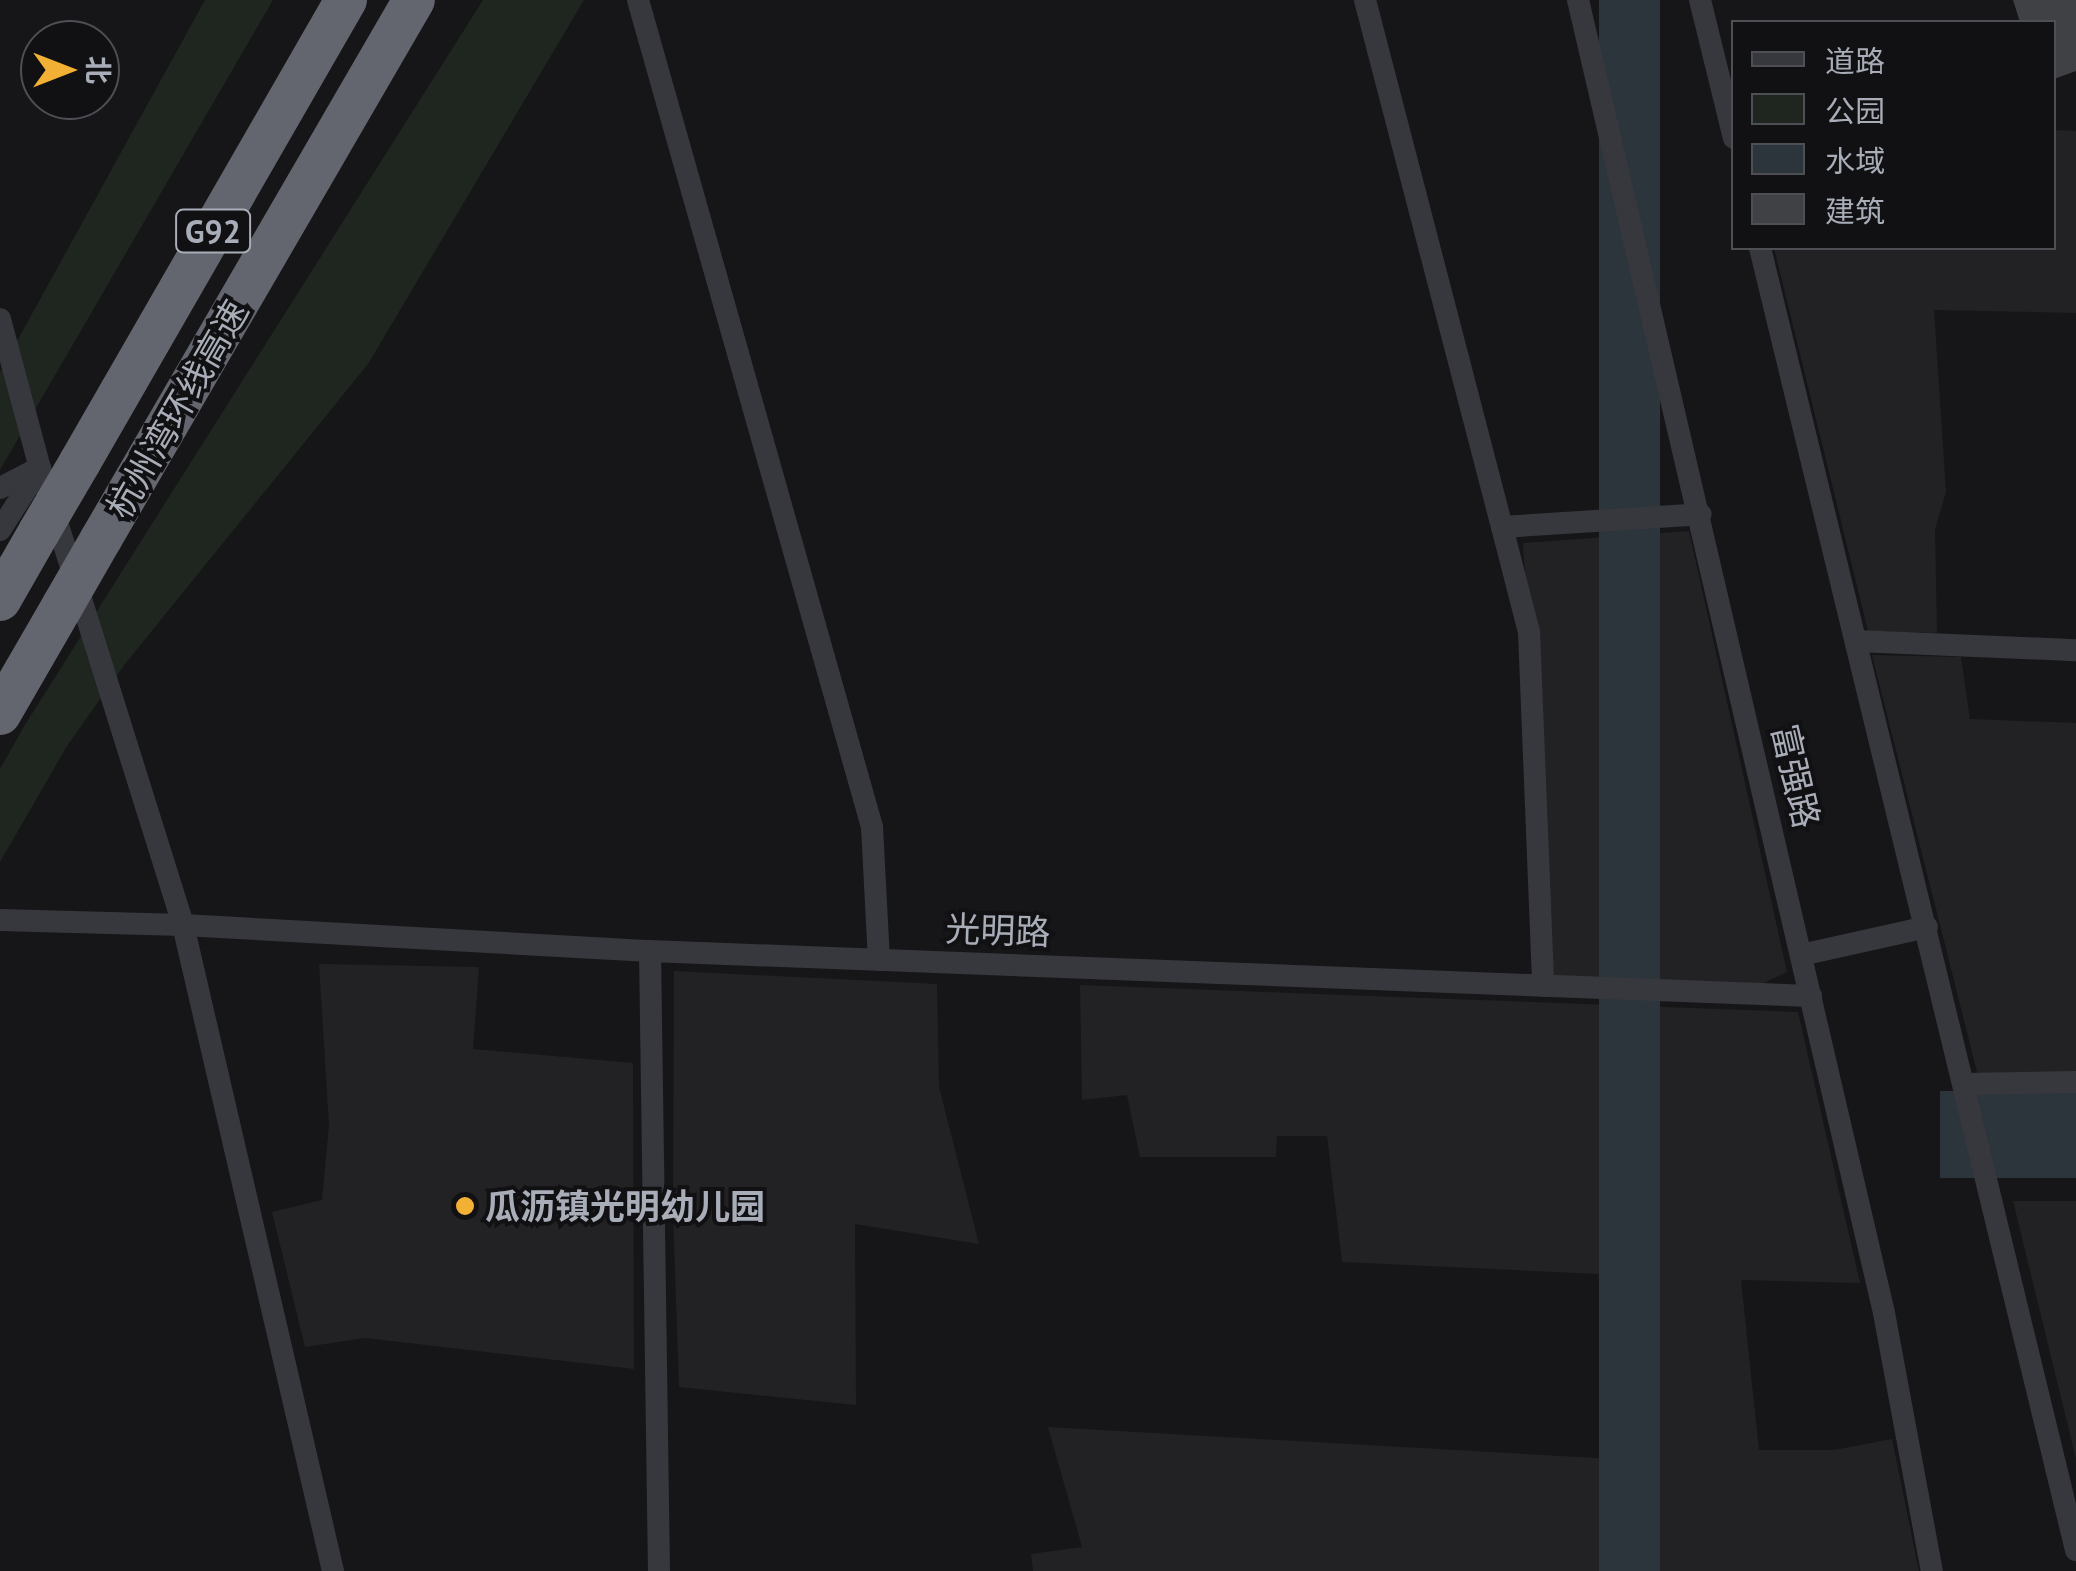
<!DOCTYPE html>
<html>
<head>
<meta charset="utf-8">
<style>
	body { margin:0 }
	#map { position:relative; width:2076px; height:1571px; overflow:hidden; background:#161618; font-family:"PT Sans","Noto Sans SC",sans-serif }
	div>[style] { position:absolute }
	.built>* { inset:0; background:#222225 }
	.green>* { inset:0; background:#1e261f }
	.water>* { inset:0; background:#2c353c; transform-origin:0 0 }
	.building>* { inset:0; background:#404145 }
	.minor>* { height:22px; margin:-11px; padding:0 11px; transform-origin:11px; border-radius:11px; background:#37383d }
	.motorway>* { height:42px; margin:-21px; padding:0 21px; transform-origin:21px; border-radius:21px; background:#63666e }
	.motorway-bridge>* { height:42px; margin:-21px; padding:0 21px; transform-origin:21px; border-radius:21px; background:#63666e }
	.dots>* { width:28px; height:28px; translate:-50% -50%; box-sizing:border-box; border:5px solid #111113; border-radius:50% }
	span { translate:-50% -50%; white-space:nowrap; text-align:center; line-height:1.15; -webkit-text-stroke:8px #111113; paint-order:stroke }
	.shield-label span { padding:2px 8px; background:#111113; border:2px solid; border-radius:8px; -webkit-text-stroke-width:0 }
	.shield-label { font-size:32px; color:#a8adb8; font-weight:700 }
	.street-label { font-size:35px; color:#a8adb8 }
	.poi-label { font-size:35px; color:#a8adb8; font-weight:700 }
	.left { translate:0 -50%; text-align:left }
	.legend { position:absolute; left:1731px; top:20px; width:325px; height:230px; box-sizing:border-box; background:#111113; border:2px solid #4d4f55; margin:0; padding:12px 18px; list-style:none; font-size:30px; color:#a8adb8 }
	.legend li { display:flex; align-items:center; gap:20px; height:50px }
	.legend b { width:50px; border:2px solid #4d4f55 }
	.north { position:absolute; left:20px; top:20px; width:100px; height:100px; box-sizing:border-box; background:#111113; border:2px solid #4d4f55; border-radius:50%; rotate:90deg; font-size:28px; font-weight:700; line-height:40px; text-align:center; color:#a8adb8 }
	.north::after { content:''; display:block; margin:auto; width:35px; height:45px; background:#f2b134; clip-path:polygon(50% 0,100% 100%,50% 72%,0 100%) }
</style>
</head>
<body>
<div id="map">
	<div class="built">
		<div style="clip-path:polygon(2054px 130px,2076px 131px,2076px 313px,1934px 310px,1946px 492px,1935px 529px,1937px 633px,1868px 631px,1774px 248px,2054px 248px)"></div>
		<div style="clip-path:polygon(1689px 531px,1787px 972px,1742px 993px,1543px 986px,1543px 842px,1523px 543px)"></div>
		<div style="clip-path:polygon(1872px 655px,1961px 657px,1970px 719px,2076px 723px,2076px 1074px,1978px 1076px)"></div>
		<div style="clip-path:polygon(319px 964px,479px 967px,473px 1049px,633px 1063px,634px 1369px,365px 1338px,305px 1347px,272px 1212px,322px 1200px,329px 1125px)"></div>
		<div style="clip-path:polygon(674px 971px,937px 984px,939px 1087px,979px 1244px,855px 1224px,856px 1405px,679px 1387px,673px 1212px)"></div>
		<div style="clip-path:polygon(1080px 985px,1798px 1012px,1860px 1283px,1741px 1280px,1759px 1450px,1834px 1450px,1892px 1439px,1919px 1571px,1033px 1571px,1031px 1554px,1082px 1547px,1048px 1427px,1650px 1461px,1642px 1276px,1342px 1262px,1327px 1136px,1277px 1136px,1276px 1157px,1140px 1157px,1127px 1095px,1082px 1100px)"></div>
		<div style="clip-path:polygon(2013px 1201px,2076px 1201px,2076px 1459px)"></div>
	</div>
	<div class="green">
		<div style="clip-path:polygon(205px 0,273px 0,0 470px,0 372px)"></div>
		<div style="clip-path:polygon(483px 0,584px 0,368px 364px,125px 664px,67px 746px,0 862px,0 769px,23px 728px)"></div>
	</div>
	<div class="water">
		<div style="left:1599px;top:0;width:61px;height:1613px"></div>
		<div style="left:2076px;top:1091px;width:87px;height:136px;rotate:90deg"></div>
	</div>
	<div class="building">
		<div style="clip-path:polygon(2013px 0,2076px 0,2076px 71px,2054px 79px,2054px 22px,2020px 22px)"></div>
	</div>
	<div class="minor">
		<div style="left:638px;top:0;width:859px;rotate:74.2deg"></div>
		<div style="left:872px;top:827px;width:133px;rotate:87deg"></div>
		<div style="left:1365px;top:0;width:545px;rotate:75.43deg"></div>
		<div style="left:1502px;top:527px;width:199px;rotate:-3.7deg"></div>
		<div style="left:1578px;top:0;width:1348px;rotate:76.88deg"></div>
		<div style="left:1884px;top:1313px;width:262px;rotate:79.5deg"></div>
		<div style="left:1700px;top:0;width:142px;rotate:76.2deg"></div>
		<div style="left:1760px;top:248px;width:1340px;rotate:76.36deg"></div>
		<div style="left:0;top:319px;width:154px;rotate:75deg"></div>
		<div style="left:40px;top:468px;width:479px;rotate:72.6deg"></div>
		<div style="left:183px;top:925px;width:663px;rotate:76.93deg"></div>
		<div style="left:0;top:488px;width:42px;rotate:-27.2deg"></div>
		<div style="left:1502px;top:527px;width:108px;rotate:75.6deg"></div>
		<div style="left:1529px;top:632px;width:354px;rotate:87.7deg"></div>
		<div style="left:0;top:530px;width:74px;rotate:-57.2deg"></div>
		<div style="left:1857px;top:641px;width:219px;rotate:2.4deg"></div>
		<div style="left:0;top:920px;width:183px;rotate:1.6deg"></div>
		<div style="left:183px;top:925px;width:468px;rotate:3.2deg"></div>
		<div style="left:650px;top:951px;width:1162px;rotate:2.22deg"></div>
		<div style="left:650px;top:951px;width:620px;rotate:89.17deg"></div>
		<div style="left:1801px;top:955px;width:129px;rotate:-12.5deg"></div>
		<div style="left:1965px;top:1084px;width:111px;rotate:-1deg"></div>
	</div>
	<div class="motorway">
		<div style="left:80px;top:462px;width:533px;rotate:-60.07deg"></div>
		<div style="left:101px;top:539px;width:623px;rotate:-59.86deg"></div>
		<div style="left:0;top:600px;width:78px;rotate:-60.2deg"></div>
		<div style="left:0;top:714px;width:126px;rotate:-60deg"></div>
	</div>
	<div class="motorway-bridge">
		<div style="left:39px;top:532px;width:81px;rotate:-59.6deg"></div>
		<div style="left:63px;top:605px;width:76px;rotate:-60.1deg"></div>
	</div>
	<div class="dots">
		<div style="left:465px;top:1206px;background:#f2b134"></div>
	</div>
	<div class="shield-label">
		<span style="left:213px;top:231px">G92</span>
	</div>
	<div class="street-label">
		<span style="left:177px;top:409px;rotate:-60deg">杭州湾环线高速</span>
		<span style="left:1796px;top:776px;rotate:77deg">富强路</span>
		<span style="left:998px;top:930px;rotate:2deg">光明路</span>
	</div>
	<div class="poi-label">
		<span class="left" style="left:485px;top:1206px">瓜沥镇光明幼儿园</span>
	</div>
	<ul class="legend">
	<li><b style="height:12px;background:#37383d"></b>道路</li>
	<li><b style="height:28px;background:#1e261f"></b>公园</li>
	<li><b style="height:28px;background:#2c353c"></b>水域</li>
	<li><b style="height:28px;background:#404145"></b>建筑</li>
	</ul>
	<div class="north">北</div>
</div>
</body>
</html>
